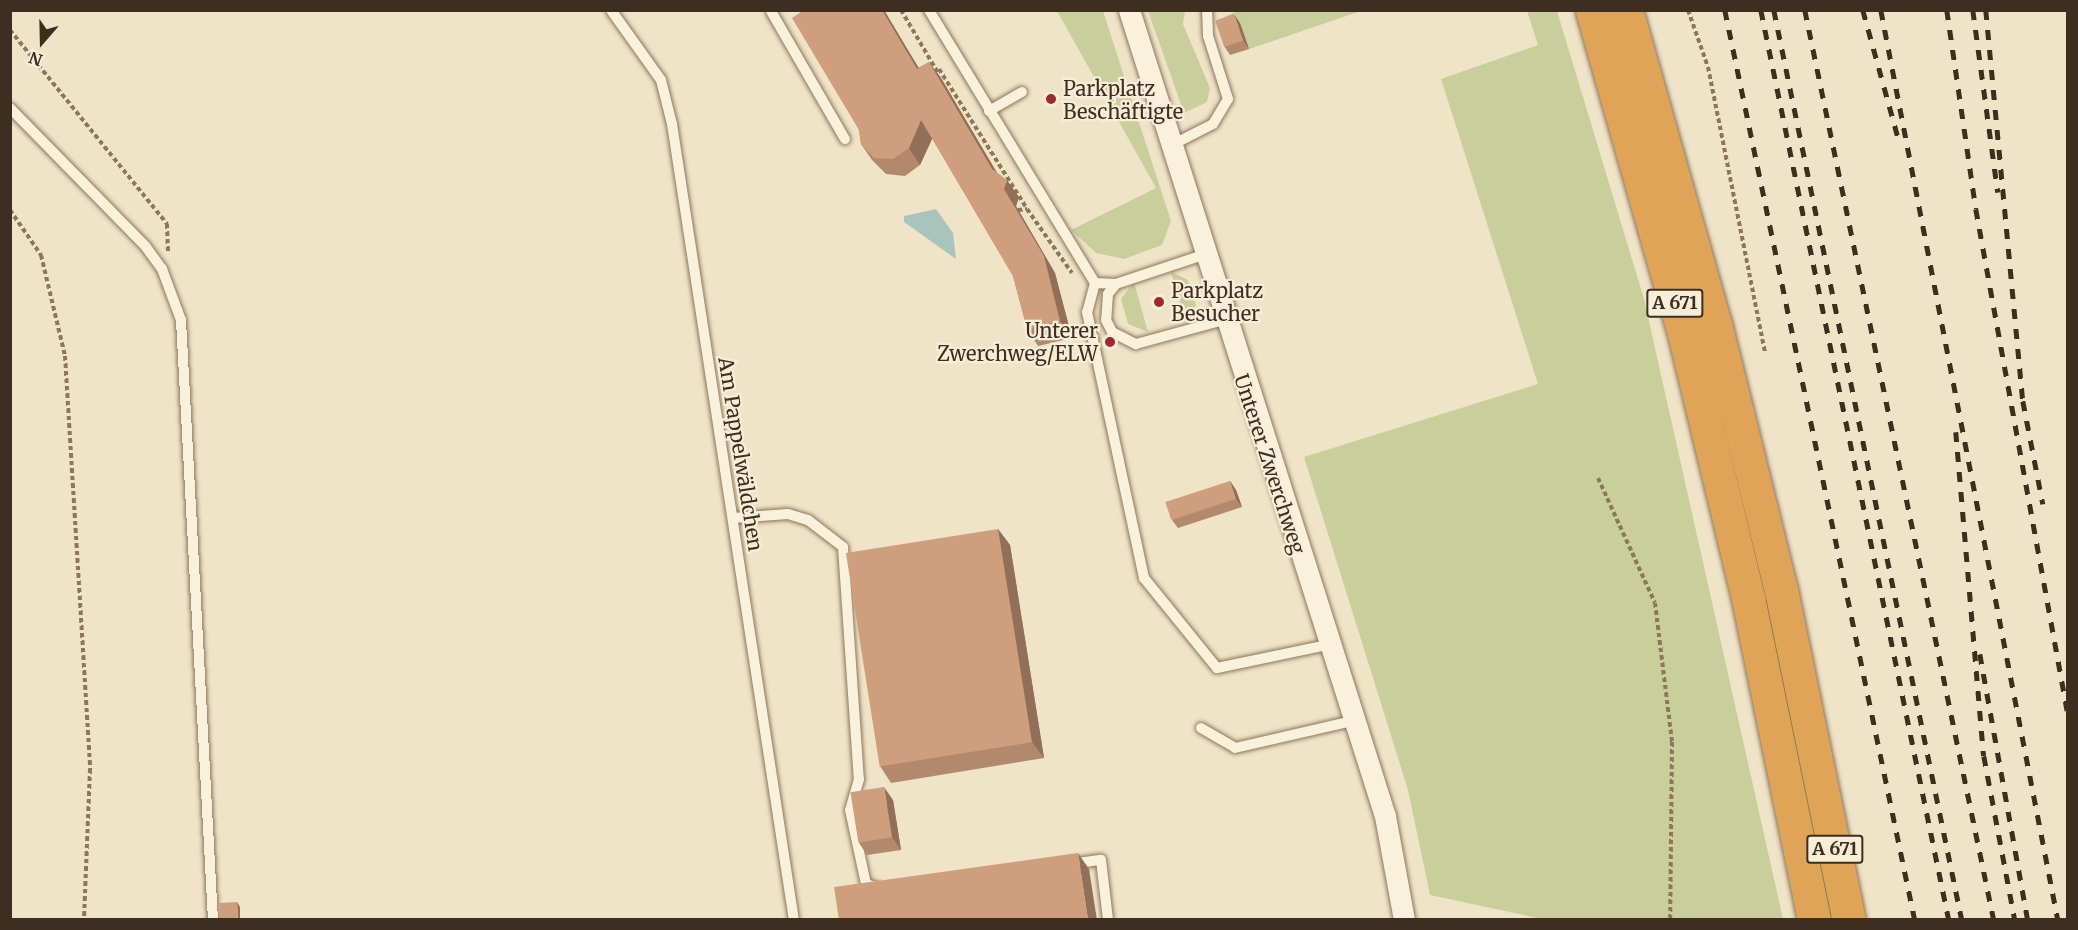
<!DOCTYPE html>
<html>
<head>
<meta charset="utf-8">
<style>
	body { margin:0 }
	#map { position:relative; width:2078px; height:930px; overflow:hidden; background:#f0e4c8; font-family:Merriweather,serif }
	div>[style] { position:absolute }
	.green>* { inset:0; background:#c9cf9b }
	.water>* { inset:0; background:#a9c4bc }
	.path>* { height:4px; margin-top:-2px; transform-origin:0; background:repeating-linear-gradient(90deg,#8d765c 0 4.5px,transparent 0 7.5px) }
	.roads { filter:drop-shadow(0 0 2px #8d765c) drop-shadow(0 0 2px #8d765c) }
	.lane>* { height:10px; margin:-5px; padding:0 5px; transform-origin:5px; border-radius:5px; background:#faf1dc }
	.street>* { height:21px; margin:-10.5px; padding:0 10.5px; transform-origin:10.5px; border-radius:10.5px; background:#faf1dc }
	.highway>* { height:33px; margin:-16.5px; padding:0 16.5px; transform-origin:16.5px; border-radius:16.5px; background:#e0a458 }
	.rail>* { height:4.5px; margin-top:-2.25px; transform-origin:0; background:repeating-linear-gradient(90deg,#3d2e20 0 10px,transparent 0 20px) }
	.wall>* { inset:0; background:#b2896c }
	.shaded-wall>* { inset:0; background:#916f58 }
	.building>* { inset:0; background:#cf9f7d; transform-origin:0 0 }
	.dots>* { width:16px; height:16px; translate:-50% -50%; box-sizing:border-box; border:3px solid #f7eed8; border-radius:50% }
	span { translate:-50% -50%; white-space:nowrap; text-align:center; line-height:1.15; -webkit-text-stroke:4.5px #f7eed8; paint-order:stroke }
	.shield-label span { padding:2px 4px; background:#f7eed8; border:2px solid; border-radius:4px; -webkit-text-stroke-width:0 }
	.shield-label { font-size:18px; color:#3d2e20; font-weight:700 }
	.poi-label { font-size:20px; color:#3d2e20 }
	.left { translate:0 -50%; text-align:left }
	.right { translate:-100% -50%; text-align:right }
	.street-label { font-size:20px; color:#3d2e20 }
	.frame { position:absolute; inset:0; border:12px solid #3d2e20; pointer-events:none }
	.north { position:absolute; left:12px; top:12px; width:60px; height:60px; -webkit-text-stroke:4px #f7eed8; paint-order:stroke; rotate:200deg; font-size:16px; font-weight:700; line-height:24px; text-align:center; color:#3d2e20 }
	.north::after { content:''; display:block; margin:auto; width:21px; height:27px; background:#3d2e20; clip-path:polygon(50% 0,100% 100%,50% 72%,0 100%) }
</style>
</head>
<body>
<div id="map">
	<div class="green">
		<div style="clip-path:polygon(1057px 11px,1103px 11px,1171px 221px,1162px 245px,1124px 259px,1096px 253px,1071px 230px,1156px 188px)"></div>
		<div style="clip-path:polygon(1148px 11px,1185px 11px,1183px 24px,1210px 88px,1207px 102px,1184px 113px)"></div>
		<div style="clip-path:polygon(1238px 11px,1361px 11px,1249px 49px,1240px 23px,1221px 29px,1226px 16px)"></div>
		<div style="clip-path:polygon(1527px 11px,1557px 11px,1644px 299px,1783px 919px,1542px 919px,1430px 895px,1408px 790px,1304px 457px,1538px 384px,1441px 79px,1538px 45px)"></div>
		<div style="clip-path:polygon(1171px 272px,1188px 280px,1196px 305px,1185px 322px)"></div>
		<div style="clip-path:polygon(1134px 282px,1148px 332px,1128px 324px,1121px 299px)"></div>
	</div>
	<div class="water">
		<div style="clip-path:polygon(936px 209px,953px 233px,956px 259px,904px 222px,904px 216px)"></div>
	</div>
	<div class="path">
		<div style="left:901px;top:10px;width:71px;rotate:59.5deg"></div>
		<div style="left:1688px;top:10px;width:60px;rotate:70.7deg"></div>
		<div style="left:1708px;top:67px;width:290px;rotate:78.7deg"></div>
		<div style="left:10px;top:30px;width:250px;rotate:51deg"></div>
		<div style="left:167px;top:224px;width:30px;rotate:88deg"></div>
		<div style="left:934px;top:72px;width:6px;rotate:-31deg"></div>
		<div style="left:939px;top:69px;width:165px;rotate:57.8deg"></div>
		<div style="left:10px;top:210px;width:55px;rotate:55.4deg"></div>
		<div style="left:41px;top:255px;width:104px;rotate:76.6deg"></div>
		<div style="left:65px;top:356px;width:414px;rotate:86.5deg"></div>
		<div style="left:90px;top:769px;width:151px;rotate:92.3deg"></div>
		<div style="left:1018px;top:210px;width:9px;rotate:-6deg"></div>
		<div style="left:1027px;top:209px;width:78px;rotate:54.9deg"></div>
		<div style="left:1598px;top:478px;width:137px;rotate:65.5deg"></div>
		<div style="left:1655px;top:603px;width:140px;rotate:83deg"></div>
		<div style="left:1672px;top:742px;width:178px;rotate:90.6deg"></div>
	</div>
	<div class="roads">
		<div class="lane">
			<div style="left:611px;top:10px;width:86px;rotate:54.5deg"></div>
			<div style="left:661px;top:80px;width:45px;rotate:76deg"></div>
			<div style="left:672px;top:124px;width:805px;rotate:81.29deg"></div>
			<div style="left:929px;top:10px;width:320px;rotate:58.7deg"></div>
			<div style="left:771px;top:11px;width:148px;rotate:60deg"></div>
			<div style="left:10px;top:108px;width:194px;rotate:45.6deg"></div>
			<div style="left:146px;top:247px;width:27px;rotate:54deg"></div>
			<div style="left:162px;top:269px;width:54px;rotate:69.6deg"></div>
			<div style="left:181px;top:320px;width:601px;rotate:86.95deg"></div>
			<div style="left:989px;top:111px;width:38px;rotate:-30deg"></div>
			<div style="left:1170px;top:146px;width:48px;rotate:-27.1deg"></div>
			<div style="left:1213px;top:124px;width:29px;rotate:-59deg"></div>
			<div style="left:1228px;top:99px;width:66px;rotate:-107.6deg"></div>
			<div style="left:1208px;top:36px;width:26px;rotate:-92deg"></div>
			<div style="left:1203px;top:255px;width:92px;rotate:161.6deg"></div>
			<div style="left:1116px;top:284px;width:13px;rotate:129deg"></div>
			<div style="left:1108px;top:294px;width:26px;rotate:94deg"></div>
			<div style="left:1106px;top:320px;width:13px;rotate:63deg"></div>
			<div style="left:1112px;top:332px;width:27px;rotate:27deg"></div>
			<div style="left:1136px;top:344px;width:91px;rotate:-15.3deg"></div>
			<div style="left:1116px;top:284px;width:21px;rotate:-177deg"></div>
			<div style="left:1095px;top:283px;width:30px;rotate:105deg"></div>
			<div style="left:1087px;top:312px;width:272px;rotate:77.9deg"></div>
			<div style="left:1144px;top:578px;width:116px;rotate:51deg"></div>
			<div style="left:1217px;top:668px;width:112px;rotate:-11.8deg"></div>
			<div style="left:733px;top:518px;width:55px;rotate:-4.2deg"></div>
			<div style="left:788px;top:514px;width:21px;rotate:17deg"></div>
			<div style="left:808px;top:520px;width:44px;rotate:37.6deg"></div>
			<div style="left:843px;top:547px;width:233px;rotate:86.1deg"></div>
			<div style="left:859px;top:779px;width:32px;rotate:106deg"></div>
			<div style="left:850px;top:810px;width:76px;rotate:77.8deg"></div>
			<div style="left:866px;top:884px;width:13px;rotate:18deg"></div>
			<div style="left:1201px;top:728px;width:39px;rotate:30deg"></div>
			<div style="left:1235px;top:748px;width:121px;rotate:-12.9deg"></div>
			<div style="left:1071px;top:864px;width:30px;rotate:-8deg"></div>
			<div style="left:1101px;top:860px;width:60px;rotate:83.3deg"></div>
		</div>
		<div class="street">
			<div style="left:1129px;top:10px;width:846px;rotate:72.38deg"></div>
			<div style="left:1385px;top:816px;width:106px;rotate:79.6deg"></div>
		</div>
		<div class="highway">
			<div style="left:1592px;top:10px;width:332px;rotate:74.1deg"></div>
			<div style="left:1683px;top:329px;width:277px;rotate:76.4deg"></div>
			<div style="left:1748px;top:598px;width:329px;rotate:78.4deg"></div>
			<div style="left:1626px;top:10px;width:326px;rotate:74.2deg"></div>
			<div style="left:1715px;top:324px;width:274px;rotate:76.1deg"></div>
			<div style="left:1781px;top:590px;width:337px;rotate:78.4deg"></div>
		</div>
	</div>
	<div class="rail">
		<div style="left:1725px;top:10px;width:930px;rotate:78.21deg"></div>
		<div style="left:1761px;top:10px;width:929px;rotate:78.33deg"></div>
		<div style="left:1774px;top:10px;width:929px;rotate:78.33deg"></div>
		<div style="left:1805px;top:10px;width:929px;rotate:78.27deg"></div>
		<div style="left:1863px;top:10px;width:136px;rotate:74.6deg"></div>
		<div style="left:1881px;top:10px;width:927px;rotate:78.99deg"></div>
		<div style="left:1947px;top:10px;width:201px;rotate:81.7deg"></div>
		<div style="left:1976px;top:209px;width:513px;rotate:79.68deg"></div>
		<div style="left:1973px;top:10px;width:184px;rotate:82.2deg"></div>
		<div style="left:1986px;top:10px;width:393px;rotate:84.6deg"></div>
		<div style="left:2023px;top:401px;width:105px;rotate:79deg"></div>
		<div style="left:1956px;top:432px;width:325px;rotate:85.1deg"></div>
		<div style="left:1984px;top:756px;width:167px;rotate:79.3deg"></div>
		<div style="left:1980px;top:654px;width:270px;rotate:79.8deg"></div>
	</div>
	<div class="wall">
		<div style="clip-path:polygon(804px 10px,884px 10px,918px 68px,929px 62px,941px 78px,996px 171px,1019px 197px,1016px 206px,1055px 273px,1072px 338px,1038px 346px,1027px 329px,1013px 276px,932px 138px,920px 165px,905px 176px,886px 174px,872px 160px,861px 144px,859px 130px)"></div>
		<div style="clip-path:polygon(1240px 23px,1249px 49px,1230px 55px,1224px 46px)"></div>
		<div style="clip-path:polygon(1230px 481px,1236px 490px,1242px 507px,1178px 528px,1172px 520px)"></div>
		<div style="clip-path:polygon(998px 529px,1010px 545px,1044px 758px,891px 783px,880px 766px)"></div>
		<div style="clip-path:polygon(893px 800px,901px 850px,867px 855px,859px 843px)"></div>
	</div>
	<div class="shaded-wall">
		<div style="clip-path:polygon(882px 10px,884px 10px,929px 85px,917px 69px)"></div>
		<div style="clip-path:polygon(1234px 14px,1240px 23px,1249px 49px,1243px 40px)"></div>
		<div style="clip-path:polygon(929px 62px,941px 78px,1004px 185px,992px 169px)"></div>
		<div style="clip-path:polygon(921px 120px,933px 137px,920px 165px,909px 148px)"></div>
		<div style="clip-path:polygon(1007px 180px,1019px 197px,1016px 206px,1055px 273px,1072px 338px,1060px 321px,1004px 189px)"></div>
		<div style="clip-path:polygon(1230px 481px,1236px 490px,1242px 507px,1236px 499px)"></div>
		<div style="clip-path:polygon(998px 529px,1010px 545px,1044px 758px,1032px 742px)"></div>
		<div style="clip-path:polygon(884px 787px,893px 800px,901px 850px,892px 837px)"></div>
		<div style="clip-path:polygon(1078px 853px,1089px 869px,1097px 920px,1088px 920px)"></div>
		<div style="clip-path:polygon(237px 902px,240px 907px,240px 920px,238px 920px)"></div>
	</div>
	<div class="building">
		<div style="clip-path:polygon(804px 10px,882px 10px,917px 69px,929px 62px,992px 169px,1007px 180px,1004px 189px,1044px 256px,1060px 321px,1027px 329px,1013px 276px,921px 120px,909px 148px,893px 159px,874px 158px,861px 144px,859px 130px,792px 18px)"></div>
		<div style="left:1234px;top:14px;width:28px;height:20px;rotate:71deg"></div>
		<div style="left:1230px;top:481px;width:19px;height:68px;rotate:72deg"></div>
		<div style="left:998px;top:529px;width:216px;height:154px;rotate:81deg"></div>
		<div style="left:884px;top:787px;width:51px;height:34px;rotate:81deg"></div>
		<div style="clip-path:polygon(1078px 853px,1088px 920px,839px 920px,834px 887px)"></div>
		<div style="left:237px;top:902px;width:18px;height:18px;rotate:87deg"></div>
	</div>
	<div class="dots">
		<div style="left:1051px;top:99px;background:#9e2a2b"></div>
		<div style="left:1159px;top:302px;background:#9e2a2b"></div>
		<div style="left:1110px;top:342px;background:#9e2a2b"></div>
	</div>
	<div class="shield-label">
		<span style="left:1675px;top:303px">A 671</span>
		<span style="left:1835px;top:849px">A 671</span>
	</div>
	<div class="poi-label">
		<span class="left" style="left:1063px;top:100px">Parkplatz<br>Beschäftigte</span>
		<span class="left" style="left:1171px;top:302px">Parkplatz<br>Besucher</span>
		<span class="right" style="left:1098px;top:342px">Unterer<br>Zwerchweg/ELW</span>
	</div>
	<div class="street-label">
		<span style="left:741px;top:454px;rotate:81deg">Am Pappelwäldchen</span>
		<span style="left:1270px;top:464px;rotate:72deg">Unterer Zwerchweg</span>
	</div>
	<div class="frame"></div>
	<div class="north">N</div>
</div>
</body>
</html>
